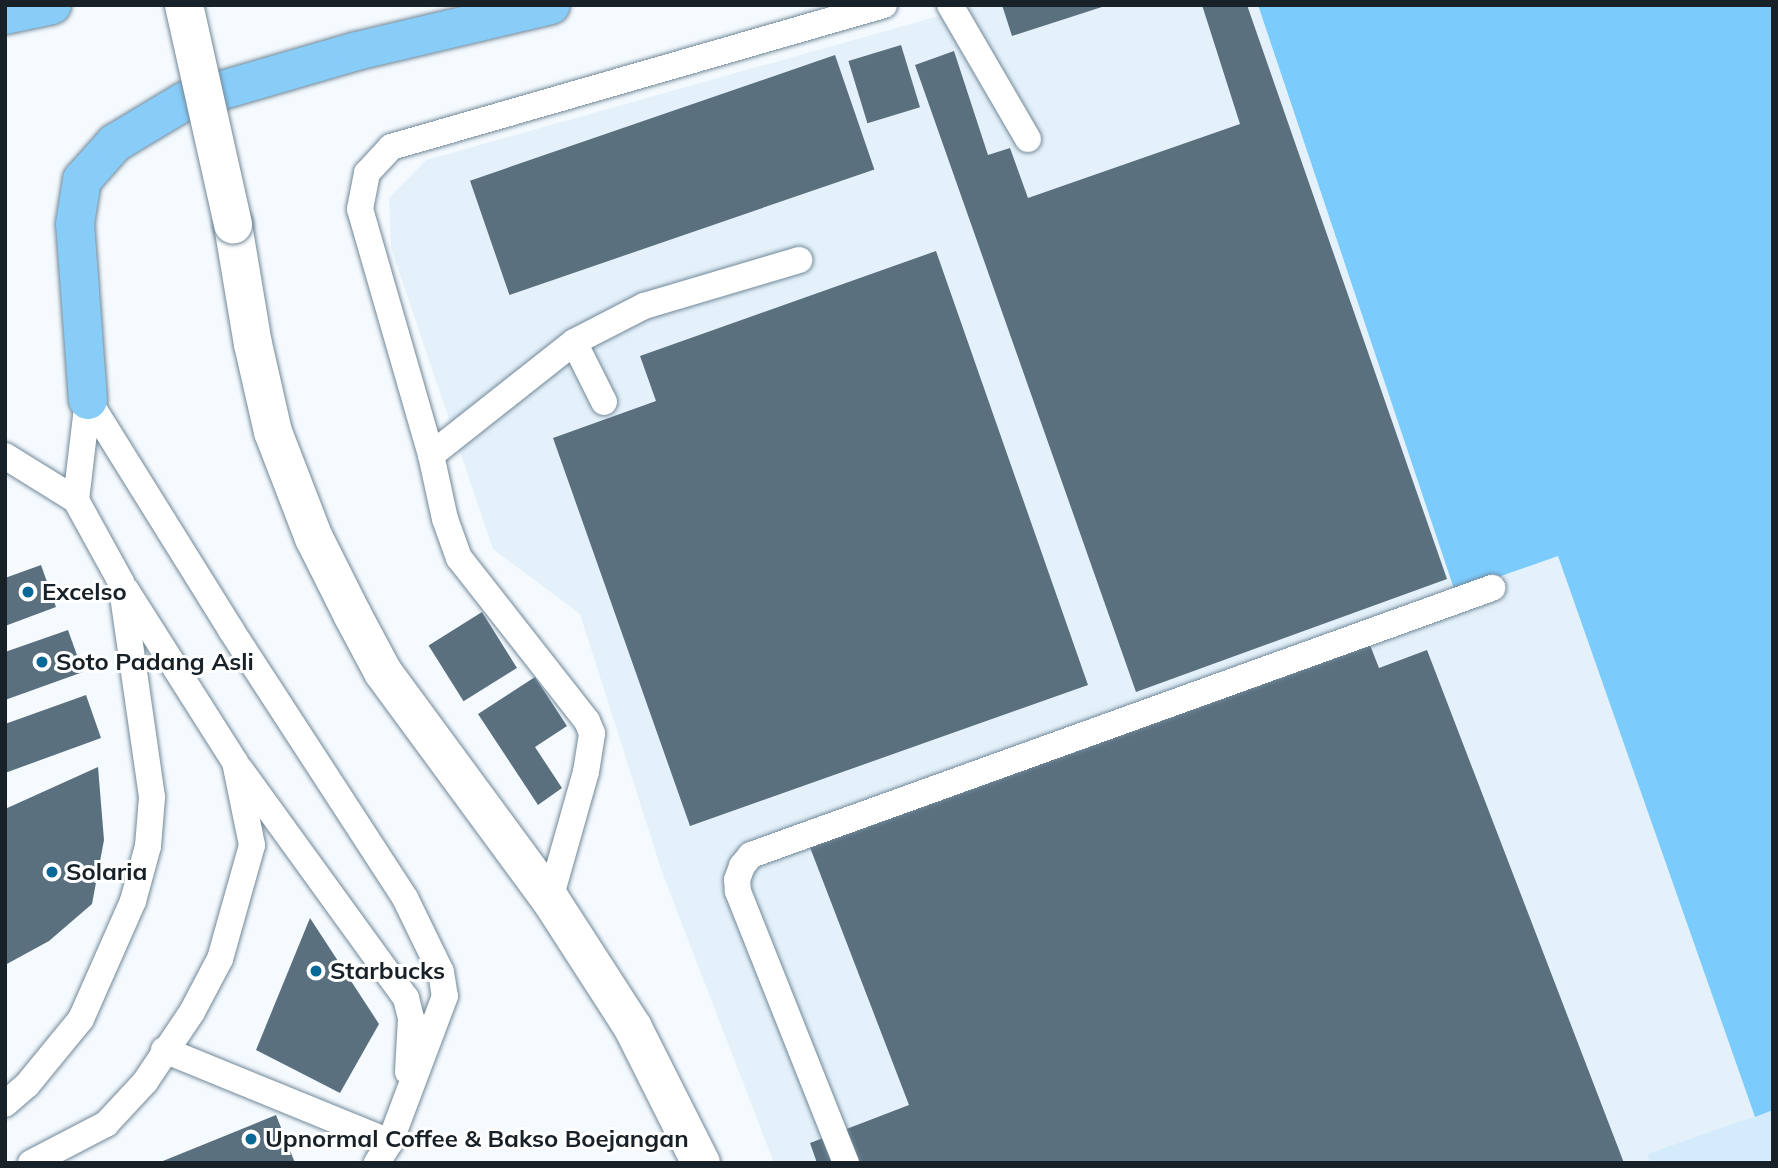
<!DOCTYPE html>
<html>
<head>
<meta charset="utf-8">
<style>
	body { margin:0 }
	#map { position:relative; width:1778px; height:1168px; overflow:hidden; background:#f5fafe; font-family:Mulish,sans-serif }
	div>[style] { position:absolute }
	.built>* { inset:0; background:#e4f1fa }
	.green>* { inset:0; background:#d4ebfc }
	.forest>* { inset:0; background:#7ccbfd }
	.building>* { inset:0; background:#5a707f; transform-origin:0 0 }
	.roads { filter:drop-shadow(0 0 2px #718898) drop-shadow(0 0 2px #718898) }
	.service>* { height:26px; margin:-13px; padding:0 13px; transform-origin:13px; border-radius:13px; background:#fff }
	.tertiary>* { height:38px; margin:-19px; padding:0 19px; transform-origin:19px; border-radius:19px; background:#fff }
	.motorway>* { height:38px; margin:-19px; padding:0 19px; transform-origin:19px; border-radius:19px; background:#88ccf8 }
	.bridges { filter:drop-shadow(0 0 2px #718898) drop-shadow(0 0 2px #718898) }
	.tertiary-bridge>* { height:38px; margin:-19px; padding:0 19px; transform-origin:19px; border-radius:19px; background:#fff }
	.dots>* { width:19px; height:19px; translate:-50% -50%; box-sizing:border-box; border:4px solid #fff; border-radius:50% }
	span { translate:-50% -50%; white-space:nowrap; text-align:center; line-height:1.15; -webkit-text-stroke:6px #fff; paint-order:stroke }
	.poi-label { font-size:24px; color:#182128; font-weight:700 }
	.left { translate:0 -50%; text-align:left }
	.frame { position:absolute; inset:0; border:7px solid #182128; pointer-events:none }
</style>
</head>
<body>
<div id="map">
	<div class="built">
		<div style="clip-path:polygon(978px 5px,1258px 5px,1454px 591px,1558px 555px,1755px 1117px,1647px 1154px,1650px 1163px,774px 1163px,662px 872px,580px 614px,493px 549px,391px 248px,389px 198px,426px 160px)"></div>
	</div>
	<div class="green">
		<div style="clip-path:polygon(1773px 1110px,1773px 1163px,1650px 1163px,1647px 1154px)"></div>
	</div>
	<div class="forest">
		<div style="clip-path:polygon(1258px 5px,1773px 5px,1773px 1110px,1755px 1117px,1558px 556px,1455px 592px)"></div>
	</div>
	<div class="building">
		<div style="clip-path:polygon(1002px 5px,1105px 5px,1105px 6px,1012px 36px)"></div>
		<div style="clip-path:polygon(1202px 5px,1247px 5px,1447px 579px,1136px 692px,915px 65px,954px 51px,988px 155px,1010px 148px,1028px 198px,1240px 124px)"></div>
		<div style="left:901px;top:45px;width:65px;height:55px;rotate:73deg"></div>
		<div style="left:835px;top:55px;width:121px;height:386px;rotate:71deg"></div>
		<div style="clip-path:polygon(936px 251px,1088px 685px,690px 826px,553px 438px,656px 401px,640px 356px)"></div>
		<div style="clip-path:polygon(41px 565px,56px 607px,5px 626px,5px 578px)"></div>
		<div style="left:482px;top:612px;width:66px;height:63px;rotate:58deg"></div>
		<div style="clip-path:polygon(1361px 622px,1379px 668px,1427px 650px,1624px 1163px,817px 1163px,810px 1143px,909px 1105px,806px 837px)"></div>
		<div style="clip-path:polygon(68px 630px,83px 672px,5px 700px,5px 652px)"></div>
		<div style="clip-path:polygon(535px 677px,567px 726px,535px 747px,562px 788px,538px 805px,478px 714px)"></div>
		<div style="clip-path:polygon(86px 695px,101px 738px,5px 773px,5px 724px)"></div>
		<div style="clip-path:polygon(98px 767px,104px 840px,92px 904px,49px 941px,5px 965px,5px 809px)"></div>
		<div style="clip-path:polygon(310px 918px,379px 1024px,340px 1093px,256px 1050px)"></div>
		<div style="clip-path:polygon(276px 1115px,295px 1163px,158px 1163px)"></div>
	</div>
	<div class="roads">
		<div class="service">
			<div style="left:950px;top:5px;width:155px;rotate:59.8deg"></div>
			<div style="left:574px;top:342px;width:67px;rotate:63.4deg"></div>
			<div style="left:88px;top:400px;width:271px;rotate:58.1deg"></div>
			<div style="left:231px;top:630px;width:320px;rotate:57deg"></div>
			<div style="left:405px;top:898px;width:82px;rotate:64.1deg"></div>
			<div style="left:441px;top:972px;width:24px;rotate:81deg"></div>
			<div style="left:445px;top:996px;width:156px;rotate:110.6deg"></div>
			<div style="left:390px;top:1142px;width:25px;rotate:122deg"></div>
			<div style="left:431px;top:455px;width:182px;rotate:-38.3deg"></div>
			<div style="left:574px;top:342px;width:79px;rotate:-27.2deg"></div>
			<div style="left:644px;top:306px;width:162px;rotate:-16.5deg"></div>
			<div style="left:5px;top:456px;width:84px;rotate:31.8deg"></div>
			<div style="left:240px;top:769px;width:283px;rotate:54.1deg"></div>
			<div style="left:406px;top:998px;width:21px;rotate:76deg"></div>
			<div style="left:411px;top:1018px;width:54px;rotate:93.2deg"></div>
			<div style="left:550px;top:899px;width:132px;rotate:-74.2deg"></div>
			<div style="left:586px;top:772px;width:39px;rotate:-81deg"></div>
			<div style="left:592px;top:733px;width:13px;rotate:-113deg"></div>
			<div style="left:587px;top:721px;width:207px;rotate:-128.1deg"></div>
			<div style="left:459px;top:558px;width:41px;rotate:-109.7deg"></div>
			<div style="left:445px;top:519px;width:66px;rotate:-102.3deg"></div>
			<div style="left:431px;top:455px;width:256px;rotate:-106.1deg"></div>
			<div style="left:360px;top:209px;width:37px;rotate:-79deg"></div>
			<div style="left:367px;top:173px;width:35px;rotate:-47deg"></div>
			<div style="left:391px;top:147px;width:513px;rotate:-16.07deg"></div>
			<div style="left:164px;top:1050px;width:244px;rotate:22.2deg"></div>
			<div style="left:5px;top:1104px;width:29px;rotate:-41deg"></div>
			<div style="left:27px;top:1085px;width:85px;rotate:-50.7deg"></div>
			<div style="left:81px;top:1019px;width:129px;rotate:-66.2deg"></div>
			<div style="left:133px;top:901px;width:57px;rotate:-74.7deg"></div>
			<div style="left:148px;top:846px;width:49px;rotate:-85.3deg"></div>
			<div style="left:152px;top:797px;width:217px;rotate:-98.2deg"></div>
			<div style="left:121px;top:582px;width:94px;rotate:-118.8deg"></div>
			<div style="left:76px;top:500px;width:101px;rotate:-83.2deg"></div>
			<div style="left:31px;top:1163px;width:85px;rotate:-27.5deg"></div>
			<div style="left:106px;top:1124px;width:57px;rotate:-47.1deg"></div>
			<div style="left:145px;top:1082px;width:84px;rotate:-56.1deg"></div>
			<div style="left:192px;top:1012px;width:60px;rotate:-62.2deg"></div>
			<div style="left:220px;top:959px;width:118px;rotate:-74.3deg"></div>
			<div style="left:252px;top:845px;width:85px;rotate:-101.6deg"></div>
			<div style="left:235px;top:762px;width:204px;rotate:-122.4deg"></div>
			<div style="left:846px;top:1163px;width:293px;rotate:-111.7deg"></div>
			<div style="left:738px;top:891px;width:11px;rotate:-95deg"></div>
			<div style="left:737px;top:880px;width:15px;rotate:-70deg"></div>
			<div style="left:742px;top:866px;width:14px;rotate:-51deg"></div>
			<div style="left:751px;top:855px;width:788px;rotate:-19.82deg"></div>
		</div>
		<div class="tertiary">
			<div style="left:233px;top:225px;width:121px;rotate:80.5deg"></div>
			<div style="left:253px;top:344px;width:90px;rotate:77.2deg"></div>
			<div style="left:273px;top:432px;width:114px;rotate:68.9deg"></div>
			<div style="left:314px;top:538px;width:85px;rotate:63.4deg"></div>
			<div style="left:352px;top:614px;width:66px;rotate:61.9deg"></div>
			<div style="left:383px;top:672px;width:282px;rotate:53.7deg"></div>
			<div style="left:550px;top:899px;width:153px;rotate:57.2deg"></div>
			<div style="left:633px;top:1028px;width:151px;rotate:63.3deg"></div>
		</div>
		<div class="motorway">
			<div style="left:5px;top:15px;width:48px;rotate:-12deg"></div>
			<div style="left:88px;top:400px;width:176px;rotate:-94.2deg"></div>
			<div style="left:75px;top:224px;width:45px;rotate:-81deg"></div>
			<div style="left:82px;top:180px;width:50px;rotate:-48.3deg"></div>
			<div style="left:115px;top:143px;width:82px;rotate:-31deg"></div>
			<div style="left:185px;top:101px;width:179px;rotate:-16.2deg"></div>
			<div style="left:357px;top:51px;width:199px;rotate:-13.3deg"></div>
		</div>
	</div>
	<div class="bridges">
		<div class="tertiary-bridge">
			<div style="left:184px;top:5px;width:225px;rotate:77.4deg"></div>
		</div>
	</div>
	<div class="dots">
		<div style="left:28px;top:592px;background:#086998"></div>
		<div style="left:42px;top:662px;background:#086998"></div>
		<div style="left:52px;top:872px;background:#086998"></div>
		<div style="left:316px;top:971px;background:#086998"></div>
		<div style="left:251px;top:1139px;background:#086998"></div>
	</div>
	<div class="poi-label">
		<span class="left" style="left:42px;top:592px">Excelso</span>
		<span class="left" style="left:56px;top:662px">Soto Padang Asli</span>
		<span class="left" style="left:66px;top:872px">Solaria</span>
		<span class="left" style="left:330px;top:971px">Starbucks</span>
		<span class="left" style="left:265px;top:1139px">Upnormal Coffee &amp; Bakso Boejangan</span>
	</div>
	<div class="frame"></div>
</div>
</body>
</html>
